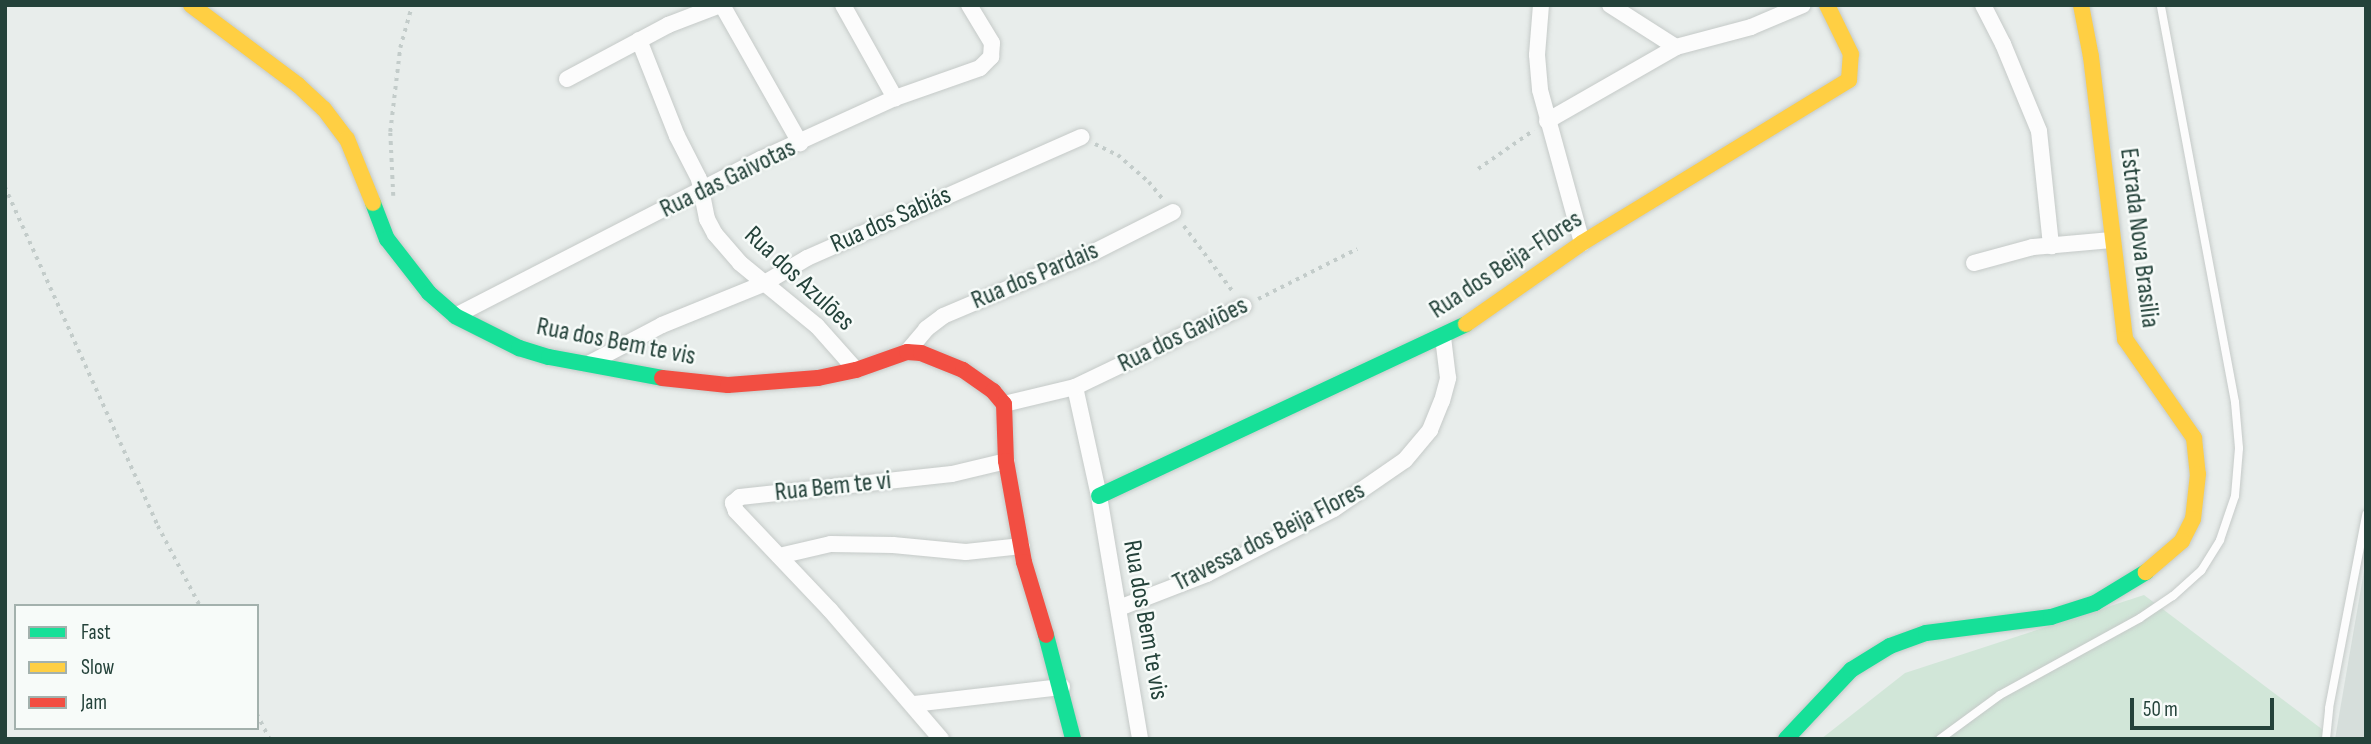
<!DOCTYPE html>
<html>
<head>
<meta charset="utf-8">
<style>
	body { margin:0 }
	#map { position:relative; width:2371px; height:744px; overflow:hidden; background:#e8edeb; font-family:"Sofia Sans Condensed",sans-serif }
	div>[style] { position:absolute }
	.built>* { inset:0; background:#d6dedb }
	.green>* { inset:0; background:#d1e6d8 }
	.path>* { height:3.5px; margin-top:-1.75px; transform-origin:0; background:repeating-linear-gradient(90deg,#c3ccca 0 3.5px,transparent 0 8.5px) }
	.roads { filter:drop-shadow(0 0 2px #c5cac8) drop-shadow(0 0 2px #c5cac8) }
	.lane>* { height:8px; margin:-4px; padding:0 4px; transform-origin:4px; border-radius:4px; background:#fcfcfc }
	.street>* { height:16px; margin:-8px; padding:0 8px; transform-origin:8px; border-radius:8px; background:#fcfcfc }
	.fast>* { height:16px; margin:-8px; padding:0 8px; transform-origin:8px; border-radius:8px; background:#16e098 }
	.slow>* { height:16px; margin:-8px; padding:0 8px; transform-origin:8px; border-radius:8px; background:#ffcf43 }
	.jam>* { height:16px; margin:-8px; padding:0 8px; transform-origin:8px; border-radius:8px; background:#f24e42 }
	span { translate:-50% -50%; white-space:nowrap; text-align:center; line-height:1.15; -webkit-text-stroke:5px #f7fbf9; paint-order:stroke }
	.street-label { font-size:26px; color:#24423a }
	.frame { position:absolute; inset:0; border:7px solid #24423a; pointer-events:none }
	.legend { position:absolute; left:14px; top:604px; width:245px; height:126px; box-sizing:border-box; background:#f7fbf9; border:2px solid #a3b1ad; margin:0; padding:9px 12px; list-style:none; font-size:21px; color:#24423a }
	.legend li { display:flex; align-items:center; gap:14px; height:35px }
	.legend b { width:35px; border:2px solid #a3b1ad }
	.scale { position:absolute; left:2130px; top:698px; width:144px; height:32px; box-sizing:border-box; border:4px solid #24423a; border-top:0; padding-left:9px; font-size:21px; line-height:24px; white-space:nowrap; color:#24423a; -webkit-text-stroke:5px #f7fbf9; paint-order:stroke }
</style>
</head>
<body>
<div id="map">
	<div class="built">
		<div style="clip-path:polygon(2366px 559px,2366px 739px,2335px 739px)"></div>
	</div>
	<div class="green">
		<div style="clip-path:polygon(2144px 595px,2335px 739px,1821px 739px,1905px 673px)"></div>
	</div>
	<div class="path">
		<div style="left:1095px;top:144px;width:25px;rotate:26deg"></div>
		<div style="left:1118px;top:155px;width:41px;rotate:41.1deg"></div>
		<div style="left:1149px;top:182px;width:21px;rotate:51deg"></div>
		<div style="left:1478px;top:169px;width:68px;rotate:-34.9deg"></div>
		<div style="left:5px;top:187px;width:372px;rotate:65.7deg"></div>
		<div style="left:158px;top:526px;width:90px;rotate:62.3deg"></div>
		<div style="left:393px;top:196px;width:64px;rotate:-92.7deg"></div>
		<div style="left:390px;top:132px;width:85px;rotate:-83.2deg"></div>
		<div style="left:400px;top:48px;width:45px;rotate:-74.4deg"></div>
		<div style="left:1184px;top:226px;width:84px;rotate:53.3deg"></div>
		<div style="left:1258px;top:299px;width:111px;rotate:-26.8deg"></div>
		<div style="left:257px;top:714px;width:28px;rotate:63deg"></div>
	</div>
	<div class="roads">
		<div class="lane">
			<div style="left:1940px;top:739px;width:74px;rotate:-36.3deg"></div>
			<div style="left:2000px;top:695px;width:160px;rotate:-28.8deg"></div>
			<div style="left:2140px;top:618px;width:40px;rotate:-34deg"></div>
			<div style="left:2173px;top:596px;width:38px;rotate:-42deg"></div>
			<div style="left:2201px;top:571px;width:36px;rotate:-58deg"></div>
			<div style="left:2220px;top:540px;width:46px;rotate:-71.2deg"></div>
			<div style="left:2235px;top:496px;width:48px;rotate:-85.2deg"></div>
			<div style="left:2239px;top:448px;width:46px;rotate:-95deg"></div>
			<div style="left:2235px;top:402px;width:404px;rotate:-100.6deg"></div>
			<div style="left:2326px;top:739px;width:31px;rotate:-84deg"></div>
			<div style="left:2329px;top:708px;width:197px;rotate:-79.1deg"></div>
		</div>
		<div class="street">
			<div style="left:722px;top:5px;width:159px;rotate:60.5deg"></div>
			<div style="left:843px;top:5px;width:107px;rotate:60.8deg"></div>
			<div style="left:1541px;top:5px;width:50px;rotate:94.6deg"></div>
			<div style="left:1537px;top:55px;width:35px;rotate:85deg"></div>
			<div style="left:1540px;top:90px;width:159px;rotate:74.6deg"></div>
			<div style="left:1610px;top:5px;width:78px;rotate:32.5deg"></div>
			<div style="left:1983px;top:5px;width:44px;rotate:62.9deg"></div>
			<div style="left:2003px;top:44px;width:94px;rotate:67.5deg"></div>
			<div style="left:2039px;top:131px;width:116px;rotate:84deg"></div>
			<div style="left:639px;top:40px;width:103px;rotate:68.4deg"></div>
			<div style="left:677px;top:136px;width:48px;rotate:62.9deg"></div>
			<div style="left:699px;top:179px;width:41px;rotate:78.7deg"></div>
			<div style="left:707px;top:219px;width:17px;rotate:62deg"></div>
			<div style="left:715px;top:234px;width:38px;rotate:49deg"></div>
			<div style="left:740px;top:263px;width:99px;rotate:39.3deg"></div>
			<div style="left:817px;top:326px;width:59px;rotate:48.4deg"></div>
			<div style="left:567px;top:79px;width:115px;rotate:-28.1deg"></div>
			<div style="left:668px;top:25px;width:56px;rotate:-21deg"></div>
			<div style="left:1547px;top:121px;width:149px;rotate:-29.8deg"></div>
			<div style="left:1676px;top:47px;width:78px;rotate:-14.9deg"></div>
			<div style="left:1751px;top:27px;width:56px;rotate:-22.9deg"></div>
			<div style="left:1974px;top:263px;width:61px;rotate:-15.2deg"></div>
			<div style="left:2033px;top:247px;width:79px;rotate:-5.1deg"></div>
			<div style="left:455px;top:316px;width:344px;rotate:-27.2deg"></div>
			<div style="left:761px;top:159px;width:147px;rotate:-24.5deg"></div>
			<div style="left:895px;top:98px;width:90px;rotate:-19.4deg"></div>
			<div style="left:980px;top:68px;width:16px;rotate:-45deg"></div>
			<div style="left:991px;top:57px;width:14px;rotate:-86deg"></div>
			<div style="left:992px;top:43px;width:44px;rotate:-121.2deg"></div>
			<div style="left:907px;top:352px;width:30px;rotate:-50deg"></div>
			<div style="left:926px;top:329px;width:21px;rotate:-37deg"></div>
			<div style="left:943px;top:316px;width:160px;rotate:-22.9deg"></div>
			<div style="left:1090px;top:254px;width:93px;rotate:-26.8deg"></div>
			<div style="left:590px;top:363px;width:81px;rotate:-27.8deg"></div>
			<div style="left:662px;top:325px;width:109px;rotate:-22.1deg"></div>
			<div style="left:763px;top:284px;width:51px;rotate:-30.6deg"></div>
			<div style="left:807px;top:258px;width:300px;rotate:-23.8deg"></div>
			<div style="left:1075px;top:387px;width:112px;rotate:77.6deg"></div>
			<div style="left:1099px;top:496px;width:246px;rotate:80.4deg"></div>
			<div style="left:1004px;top:404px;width:73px;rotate:-13.5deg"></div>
			<div style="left:1075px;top:387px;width:187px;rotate:-25.6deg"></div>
			<div style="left:779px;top:556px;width:53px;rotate:-13deg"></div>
			<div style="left:831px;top:544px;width:62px;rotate:0.9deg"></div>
			<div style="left:893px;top:545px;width:73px;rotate:5.5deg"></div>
			<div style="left:966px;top:552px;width:56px;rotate:-6.1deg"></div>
			<div style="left:1119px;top:608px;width:94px;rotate:-21.1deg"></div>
			<div style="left:1207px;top:574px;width:74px;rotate:-27.3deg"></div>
			<div style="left:1273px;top:540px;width:68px;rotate:-26.9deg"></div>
			<div style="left:1334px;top:509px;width:86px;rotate:-34.6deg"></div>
			<div style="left:1405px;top:460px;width:39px;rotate:-50deg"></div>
			<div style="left:1430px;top:430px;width:31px;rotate:-68deg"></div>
			<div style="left:1442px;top:401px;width:24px;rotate:-75deg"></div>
			<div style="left:1448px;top:378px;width:41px;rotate:-97deg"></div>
			<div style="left:914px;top:704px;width:149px;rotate:-6.6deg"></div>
			<div style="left:941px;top:739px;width:170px;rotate:-130.7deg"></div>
			<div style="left:830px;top:610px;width:137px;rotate:-133.5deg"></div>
			<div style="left:736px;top:511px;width:9px;rotate:-111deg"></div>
			<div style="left:733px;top:503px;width:9px;rotate:-41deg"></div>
			<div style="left:740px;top:497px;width:213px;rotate:-6.2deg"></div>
			<div style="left:952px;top:474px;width:56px;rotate:-13.5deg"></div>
		</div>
		<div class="fast">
			<div style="left:373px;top:203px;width:39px;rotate:69deg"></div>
			<div style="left:387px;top:239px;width:68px;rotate:52.1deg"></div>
			<div style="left:429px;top:293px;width:35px;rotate:41deg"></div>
			<div style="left:455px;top:316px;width:72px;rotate:26.6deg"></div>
			<div style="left:519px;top:348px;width:31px;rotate:17deg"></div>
			<div style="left:549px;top:357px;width:115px;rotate:10.5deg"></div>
			<div style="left:1099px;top:496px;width:405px;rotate:-25.1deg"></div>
			<div style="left:1046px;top:635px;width:107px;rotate:75.4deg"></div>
			<div style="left:1786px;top:739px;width:95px;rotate:-46.7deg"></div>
			<div style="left:1851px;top:670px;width:46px;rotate:-31.6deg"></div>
			<div style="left:1890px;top:646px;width:38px;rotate:-20deg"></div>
			<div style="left:1926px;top:633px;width:126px;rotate:-7.3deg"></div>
			<div style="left:2051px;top:617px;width:46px;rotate:-17.7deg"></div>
			<div style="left:2095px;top:603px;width:60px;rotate:-31.3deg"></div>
		</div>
		<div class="slow">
			<div style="left:191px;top:5px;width:134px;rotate:36.8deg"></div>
			<div style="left:298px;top:85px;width:35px;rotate:43deg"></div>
			<div style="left:324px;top:109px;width:38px;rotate:53deg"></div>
			<div style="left:347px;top:139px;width:69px;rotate:67.9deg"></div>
			<div style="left:2081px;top:5px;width:53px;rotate:79.1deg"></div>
			<div style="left:2091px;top:57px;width:284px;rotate:83.1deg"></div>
			<div style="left:2125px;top:339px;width:121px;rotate:55.1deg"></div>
			<div style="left:2194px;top:438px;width:36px;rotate:84deg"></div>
			<div style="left:2198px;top:474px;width:45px;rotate:96.3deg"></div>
			<div style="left:2193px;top:519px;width:25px;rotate:117deg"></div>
			<div style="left:2182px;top:541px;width:48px;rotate:139.3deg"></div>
			<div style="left:1466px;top:324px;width:141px;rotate:-34.9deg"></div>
			<div style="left:1582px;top:243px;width:313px;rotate:-31.4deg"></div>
			<div style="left:1849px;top:80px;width:26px;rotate:-86deg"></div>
			<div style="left:1851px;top:54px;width:55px;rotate:-116.1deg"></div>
		</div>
		<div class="jam">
			<div style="left:662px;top:378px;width:66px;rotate:6.1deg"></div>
			<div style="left:728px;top:385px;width:90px;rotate:-4.4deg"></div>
			<div style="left:818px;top:378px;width:39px;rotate:-12deg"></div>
			<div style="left:856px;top:370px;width:54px;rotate:-19.4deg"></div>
			<div style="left:907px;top:352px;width:14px;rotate:4deg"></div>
			<div style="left:921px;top:353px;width:45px;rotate:22deg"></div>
			<div style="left:963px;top:370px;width:37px;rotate:35deg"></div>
			<div style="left:993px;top:391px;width:17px;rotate:50deg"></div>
			<div style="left:1004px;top:404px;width:57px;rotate:88deg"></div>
			<div style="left:1006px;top:461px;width:103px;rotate:79.9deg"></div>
			<div style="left:1024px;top:562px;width:76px;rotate:73.2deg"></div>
		</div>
	</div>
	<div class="street-label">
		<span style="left:728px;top:179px;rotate:-26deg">Rua das Gaivotas</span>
		<span style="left:891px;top:220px;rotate:-24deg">Rua dos Sabiás</span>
		<span style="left:2139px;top:238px;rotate:83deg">Estrada Nova Brasilia</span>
		<span style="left:1506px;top:265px;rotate:-33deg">Rua dos Beija-Flores</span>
		<span style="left:1035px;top:276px;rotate:-23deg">Rua dos Pardais</span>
		<span style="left:799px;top:279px;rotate:43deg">Rua dos Azulões</span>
		<span style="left:1183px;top:335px;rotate:-26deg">Rua dos Gaviões</span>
		<span style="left:616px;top:342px;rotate:11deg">Rua dos Bem te vis</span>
		<span style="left:833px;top:487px;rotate:-6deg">Rua Bem te vi</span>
		<span style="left:1269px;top:537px;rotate:-27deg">Travessa dos Beija Flores</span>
		<span style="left:1145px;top:620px;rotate:80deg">Rua dos Bem te vis</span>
	</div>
	<div class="frame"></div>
	<ul class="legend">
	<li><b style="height:9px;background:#16e098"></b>Fast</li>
	<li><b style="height:9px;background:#ffcf43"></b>Slow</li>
	<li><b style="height:9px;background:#f24e42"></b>Jam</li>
	</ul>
	<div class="scale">50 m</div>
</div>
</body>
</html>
